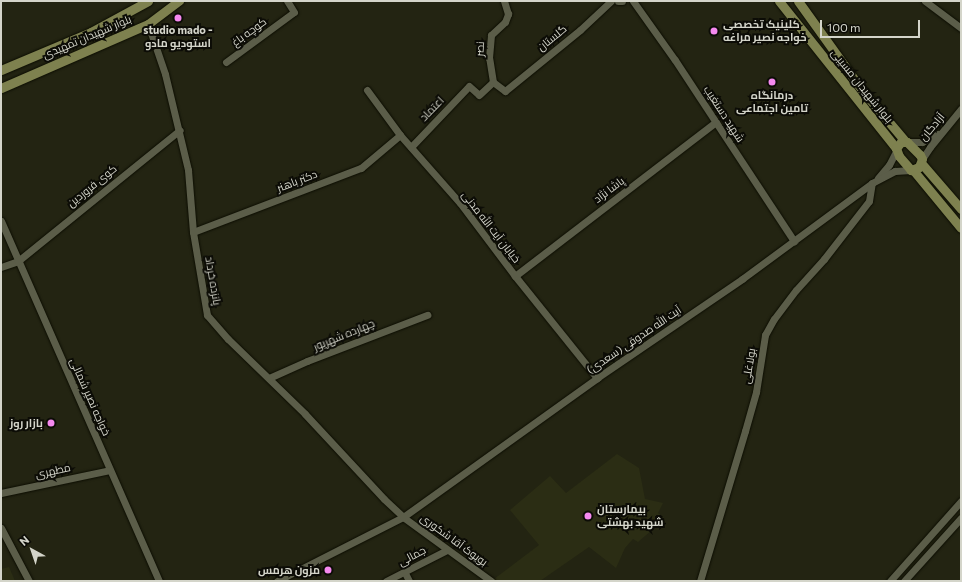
<!DOCTYPE html>
<html>
<head>
<meta charset="utf-8">
<style>
	body { margin:0 }
	#map { position:relative; width:962px; height:582px; overflow:hidden; background:#232412; font-family:Commissioner,Cairo,sans-serif }
	div>[style] { position:absolute }
	.built>* { inset:0; background:#2b2d14 }
	.roads { filter:drop-shadow(0 0 1px #0c0d01) drop-shadow(0 0 1px #0c0d01) }
	.minor>* { height:7px; margin:-3.5px; padding:0 3.5px; transform-origin:3.5px; border-radius:3.5px; background:#5b5d49 }
	.major>* { height:9px; margin:-4.5px; padding:0 4.5px; transform-origin:4.5px; border-radius:4.5px; background:#7e814f }
	.dots>* { width:11px; height:11px; translate:-50% -50%; box-sizing:border-box; border:2px solid #0c0c06; border-radius:50% }
	span { translate:-50% -50%; white-space:nowrap; text-align:center; line-height:1.15; -webkit-text-stroke:4px #0c0c06; paint-order:stroke }
	.poi-label { font-size:11px; color:#d4d5ca; font-weight:700 }
	.left { translate:0 -50%; text-align:left }
	.right { translate:-100% -50%; text-align:right }
	.street-label { font-size:11px; color:#d4d5ca }
	.frame { position:absolute; inset:0; border:2px solid #d4d5ca; pointer-events:none }
	.north { position:absolute; left:12px; top:530px; width:40px; height:40px; -webkit-text-stroke:3px #0c0c06; paint-order:stroke; rotate:320deg; font-size:11px; font-weight:700; line-height:16px; text-align:center; color:#d4d5ca }
	.north::after { content:''; display:block; margin:auto; width:14px; height:18px; background:#d4d5ca; clip-path:polygon(50% 0,100% 100%,50% 72%,0 100%) }
	.scale { position:absolute; left:820px; top:20px; width:100px; height:18px; box-sizing:border-box; border:2px solid #d4d5ca; border-top:0; padding-left:5px; font-size:12px; line-height:14px; white-space:nowrap; color:#d4d5ca; -webkit-text-stroke:3px #0c0c06; paint-order:stroke }
</style>
</head>
<body>
<div id="map">
	<div class="built">
		<div style="clip-path:polygon(617px 454px,639px 468px,645px 499px,663px 503px,658px 513px,665px 519px,638px 542px,633px 539px,625px 548px,616px 568px,589px 547px,540px 581px,497px 581px,494px 579px,539px 545px,510px 510px,550px 476px,566px 493px)"></div>
		<div style="clip-path:polygon(9px 567px,15px 581px,1px 581px,1px 569px)"></div>
	</div>
	<div class="roads">
		<div class="minor">
			<div style="left:618px;top:1px;width:4px"></div>
			<div style="left:633px;top:1px;width:72px;rotate:54.6deg"></div>
			<div style="left:675px;top:60px;width:217px;rotate:56.7deg"></div>
			<div style="left:925px;top:1px;width:45px;rotate:36.9deg"></div>
			<div style="left:148px;top:24px;width:53px;rotate:71.2deg"></div>
			<div style="left:165px;top:74px;width:99px;rotate:76.5deg"></div>
			<div style="left:188px;top:170px;width:62px;rotate:85.4deg"></div>
			<div style="left:193px;top:232px;width:84px;rotate:80.4deg"></div>
			<div style="left:207px;top:315px;width:32px;rotate:49deg"></div>
			<div style="left:228px;top:339px;width:107px;rotate:44.2deg"></div>
			<div style="left:305px;top:414px;width:116px;rotate:47.1deg"></div>
			<div style="left:384px;top:499px;width:26px;rotate:43deg"></div>
			<div style="left:403px;top:517px;width:109px;rotate:36deg"></div>
			<div style="left:226px;top:62px;width:84px;rotate:-36.3deg"></div>
			<div style="left:294px;top:12px;width:13px;rotate:-122deg"></div>
			<div style="left:493px;top:82px;width:24px;rotate:-99deg"></div>
			<div style="left:489px;top:58px;width:23px;rotate:-85deg"></div>
			<div style="left:491px;top:35px;width:19px;rotate:-43deg"></div>
			<div style="left:505px;top:22px;width:9px;rotate:-69deg"></div>
			<div style="left:508px;top:14px;width:14px;rotate:-107deg"></div>
			<div style="left:367px;top:90px;width:56px;rotate:53.7deg"></div>
			<div style="left:400px;top:135px;width:91px;rotate:48.6deg"></div>
			<div style="left:460px;top:203px;width:91px;rotate:53deg"></div>
			<div style="left:515px;top:276px;width:131px;rotate:51.2deg"></div>
			<div style="left:907px;top:142px;width:15px"></div>
			<div style="left:922px;top:142px;width:18px;rotate:-27deg"></div>
			<div style="left:411px;top:147px;width:84px;rotate:-46.4deg"></div>
			<div style="left:469px;top:86px;width:13px;rotate:42deg"></div>
			<div style="left:479px;top:95px;width:19px;rotate:-43deg"></div>
			<div style="left:493px;top:82px;width:15px;rotate:37deg"></div>
			<div style="left:505px;top:91px;width:97px;rotate:-39.1deg"></div>
			<div style="left:580px;top:30px;width:42px;rotate:-43.1deg"></div>
			<div style="left:922px;top:159px;width:14px;rotate:-56deg"></div>
			<div style="left:930px;top:147px;width:49px;rotate:-50.8deg"></div>
			<div style="left:878px;top:178px;width:17px;rotate:-50deg"></div>
			<div style="left:889px;top:165px;width:16px;rotate:-63deg"></div>
			<div style="left:1px;top:221px;width:393px;rotate:66.3deg"></div>
			<div style="left:193px;top:232px;width:180px;rotate:-20.9deg"></div>
			<div style="left:361px;top:168px;width:51px;rotate:-40.2deg"></div>
			<div style="left:1px;top:267px;width:18px;rotate:-19deg"></div>
			<div style="left:18px;top:261px;width:208px;rotate:-39deg"></div>
			<div style="left:515px;top:276px;width:253px;rotate:-37.5deg"></div>
			<div style="left:269px;top:378px;width:42px;rotate:-24.1deg"></div>
			<div style="left:307px;top:361px;width:129px;rotate:-21deg"></div>
			<div style="left:1px;top:493px;width:111px;rotate:-11.9deg"></div>
			<div style="left:1px;top:528px;width:60px;rotate:62.2deg"></div>
			<div style="left:405px;top:573px;width:9px;rotate:63deg"></div>
			<div style="left:277px;top:581px;width:141px;rotate:-26.9deg"></div>
			<div style="left:403px;top:517px;width:239px;rotate:-35.6deg"></div>
			<div style="left:597px;top:378px;width:176px;rotate:-34.3deg"></div>
			<div style="left:742px;top:279px;width:162px;rotate:-36.4deg"></div>
			<div style="left:872px;top:183px;width:26px;rotate:-28deg"></div>
			<div style="left:895px;top:171px;width:16px;rotate:-4deg"></div>
			<div style="left:386px;top:581px;width:68px;rotate:-26.9deg"></div>
			<div style="left:700px;top:581px;width:157px;rotate:-73.3deg"></div>
			<div style="left:745px;top:431px;width:41px;rotate:-74.2deg"></div>
			<div style="left:756px;top:392px;width:58px;rotate:-81deg"></div>
			<div style="left:765px;top:335px;width:18px;rotate:-61deg"></div>
			<div style="left:774px;top:319px;width:36px;rotate:-53deg"></div>
			<div style="left:796px;top:290px;width:42px;rotate:-47.9deg"></div>
			<div style="left:824px;top:259px;width:73px;rotate:-52.2deg"></div>
			<div style="left:869px;top:201px;width:18px;rotate:-81deg"></div>
			<div style="left:890px;top:581px;width:107px;rotate:-48.4deg"></div>
			<div style="left:904px;top:581px;width:85px;rotate:-47.9deg"></div>
		</div>
		<div class="major">
			<div style="left:779px;top:1px;width:188px;rotate:51.5deg"></div>
			<div style="left:798px;top:1px;width:110px;rotate:54.3deg"></div>
			<div style="left:862px;top:90px;width:67px;rotate:49.9deg"></div>
			<div style="left:1px;top:70px;width:98px;rotate:-22.9deg"></div>
			<div style="left:91px;top:32px;width:65px;rotate:-28.5deg"></div>
			<div style="left:1px;top:88px;width:160px;rotate:-23.5deg"></div>
			<div style="left:148px;top:24px;width:39px;rotate:-37deg"></div>
			<div style="left:901px;top:142px;width:6px"></div>
			<div style="left:907px;top:142px;width:18px;rotate:45deg"></div>
			<div style="left:920px;top:155px;width:4px;rotate:63deg"></div>
			<div style="left:922px;top:159px;width:9px;rotate:111deg"></div>
			<div style="left:919px;top:167px;width:9px;rotate:159deg"></div>
			<div style="left:911px;top:170px;width:18px;rotate:-131deg"></div>
			<div style="left:899px;top:156px;width:9px;rotate:-111deg"></div>
			<div style="left:896px;top:148px;width:8px;rotate:-50deg"></div>
			<div style="left:922px;top:164px;width:60px;rotate:49.1deg"></div>
			<div style="left:913px;top:170px;width:75px;rotate:50.4deg"></div>
		</div>
	</div>
	<div class="dots">
		<div style="left:178px;top:18px;background:#f589ef"></div>
		<div style="left:714px;top:31px;background:#f589ef"></div>
		<div style="left:772px;top:82px;background:#f589ef"></div>
		<div style="left:51px;top:423px;background:#f589ef"></div>
		<div style="left:588px;top:516px;background:#f589ef"></div>
		<div style="left:328px;top:570px;background:#f589ef"></div>
	</div>
	<div class="poi-label">
		<span class="left" style="left:723px;top:31px">کلینیک تخصصی<br>خواجه نصیر مراغه</span>
		<span style="left:178px;top:37px">studio mado -<br>استودیو مادو</span>
		<span style="left:772px;top:102px">درمانگاه<br>تامین اجتماعی</span>
		<span class="right" style="left:43px;top:423px">بازار روز</span>
		<span class="left" style="left:597px;top:516px">بیمارستان<br>شهید بهشتی</span>
		<span class="right" style="left:320px;top:570px">مزون هرمس</span>
	</div>
	<div class="street-label">
		<span style="left:249px;top:32px;rotate:-36deg">کوچه باغ</span>
		<span style="left:87px;top:37px;rotate:-23deg">بلوار شهیدان تمهیدی</span>
		<span style="left:552px;top:38px;rotate:-39deg">گلستان</span>
		<span style="left:480px;top:49px;rotate:-87deg">نصر</span>
		<span style="left:862px;top:86px;rotate:51deg">بلوار شهیدان مسیبی</span>
		<span style="left:432px;top:109px;rotate:-46deg">اعتماد</span>
		<span style="left:724px;top:114px;rotate:57deg">شهید دستغیب</span>
		<span style="left:932px;top:127px;rotate:-50deg">آزادگان</span>
		<span style="left:297px;top:181px;rotate:-21deg">دکتر باهنر</span>
		<span style="left:92px;top:186px;rotate:-39deg">کوی فروردین</span>
		<span style="left:609px;top:190px;rotate:-37deg">پاشا نژاد</span>
		<span style="left:491px;top:227px;rotate:52deg">خیابان آیت الله مدنی</span>
		<span style="left:213px;top:281px;rotate:80deg">پانزده خرداد</span>
		<span style="left:344px;top:335px;rotate:-22deg">چهارده شهریور</span>
		<span style="left:634px;top:340px;rotate:-34deg">آیت الله صدوقی (سعدی)</span>
		<span style="left:749px;top:366px;rotate:-81deg">بولاغلی</span>
		<span style="left:90px;top:397px;rotate:66deg">خواجه نصیر شمالی</span>
		<span style="left:53px;top:471px;rotate:-12deg">مطهری</span>
		<span style="left:454px;top:540px;rotate:36deg">بویوک آقا شکوری</span>
		<span style="left:412px;top:556px;rotate:-28deg">جمالی</span>
	</div>
	<div class="frame"></div>
	<div class="north">N</div>
	<div class="scale">100 m</div>
</div>
</body>
</html>
